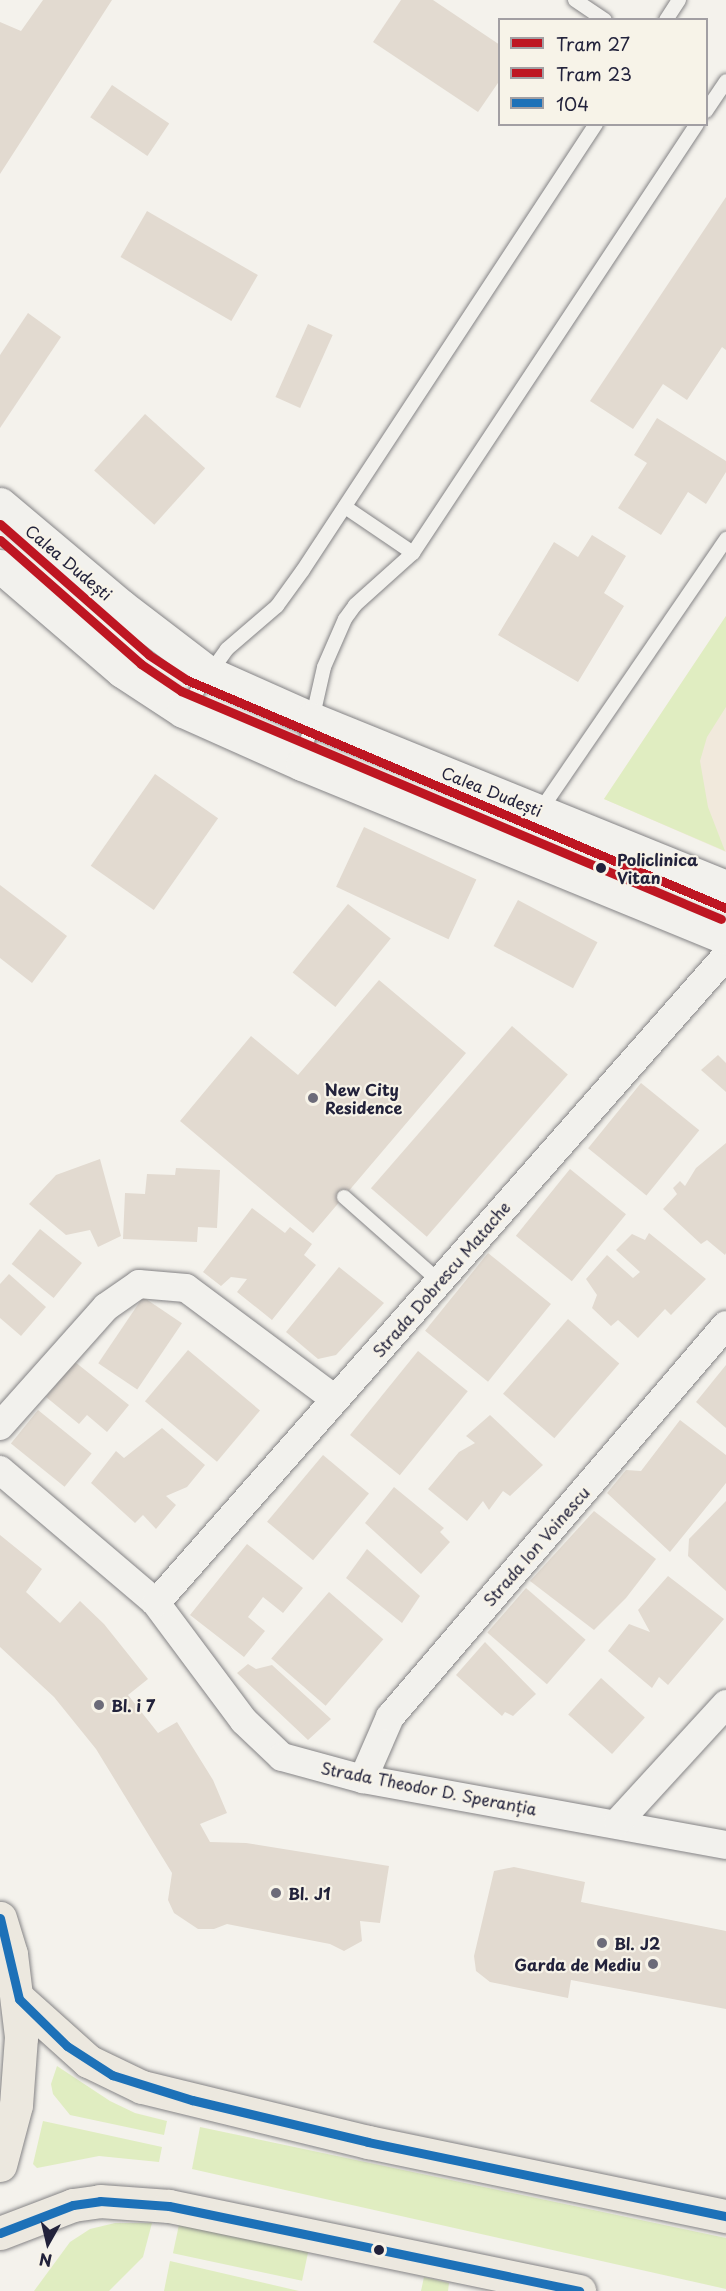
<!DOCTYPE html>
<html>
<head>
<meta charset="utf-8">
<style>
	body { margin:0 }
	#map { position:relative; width:726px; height:2291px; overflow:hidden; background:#f4f2ec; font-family:"Playpen Sans",sans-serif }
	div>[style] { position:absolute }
	.built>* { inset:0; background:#f1e9dc }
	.green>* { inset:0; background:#e0edc1; transform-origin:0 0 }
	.building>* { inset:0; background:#e2dad0; transform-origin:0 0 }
	.roads { filter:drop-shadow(0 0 2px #858486) drop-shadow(0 0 2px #858486) }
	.lane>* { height:14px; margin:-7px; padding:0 7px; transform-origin:7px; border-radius:7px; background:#f2f1ed }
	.street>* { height:28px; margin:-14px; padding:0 14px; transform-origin:14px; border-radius:14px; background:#f2f1ed }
	.secondary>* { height:33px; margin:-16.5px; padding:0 16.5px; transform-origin:16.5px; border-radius:16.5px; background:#f2f1ed }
	.primary>* { height:33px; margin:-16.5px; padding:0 16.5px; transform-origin:16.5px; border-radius:16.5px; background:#ece8df }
	.bus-1>* { height:9px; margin:-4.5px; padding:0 4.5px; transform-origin:4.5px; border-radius:4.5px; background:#1d71b8 }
	.tram-1>* { height:9px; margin:-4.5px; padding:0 4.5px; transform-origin:4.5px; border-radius:4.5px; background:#be1622 }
	.tram-2>* { height:9px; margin:-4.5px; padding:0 4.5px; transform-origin:4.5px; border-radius:4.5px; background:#be1622 }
	.dots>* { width:16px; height:16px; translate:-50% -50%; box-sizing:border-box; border:3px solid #f7f3e8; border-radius:50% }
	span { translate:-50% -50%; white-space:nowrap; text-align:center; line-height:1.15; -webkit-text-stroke:4.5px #f7f3e8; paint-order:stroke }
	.street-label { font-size:16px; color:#22223b }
	.stop-label { font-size:16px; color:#22223b; font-weight:700 }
	.left { translate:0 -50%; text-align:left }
	.poi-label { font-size:16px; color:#22223b; font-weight:700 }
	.right { translate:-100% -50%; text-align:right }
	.legend { position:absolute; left:498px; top:18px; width:210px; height:108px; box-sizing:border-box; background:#f7f3e8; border:2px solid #a29fa3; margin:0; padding:8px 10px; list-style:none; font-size:18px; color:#22223b }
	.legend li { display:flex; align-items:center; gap:12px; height:30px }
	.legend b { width:30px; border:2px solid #a29fa3 }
	.north { position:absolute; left:18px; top:2213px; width:60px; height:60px; -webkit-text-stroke:4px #f7f3e8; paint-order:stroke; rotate:188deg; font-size:16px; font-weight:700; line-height:24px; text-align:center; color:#22223b }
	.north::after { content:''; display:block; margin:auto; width:21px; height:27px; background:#22223b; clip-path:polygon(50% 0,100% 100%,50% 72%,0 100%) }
</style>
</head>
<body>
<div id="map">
	<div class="built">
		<div style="clip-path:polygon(726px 616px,726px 852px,604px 799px)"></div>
	</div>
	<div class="green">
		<div style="clip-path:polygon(726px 616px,726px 707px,707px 737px,700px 761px,708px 807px,725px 851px,604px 799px)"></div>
		<div style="clip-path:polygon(57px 2066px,110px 2101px,135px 2113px,167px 2121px,164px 2135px,70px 2115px,53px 2094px,51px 2084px)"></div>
		<div style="clip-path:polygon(43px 2121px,162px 2147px,159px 2162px,99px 2156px,37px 2168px,33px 2164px)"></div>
		<div style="clip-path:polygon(200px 2127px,726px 2238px,726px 2289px,192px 2169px)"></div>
		<div style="left:180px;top:2220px;width:132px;height:34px;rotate:12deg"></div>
		<div style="clip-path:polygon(115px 2223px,152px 2223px,143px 2257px,109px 2291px,34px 2291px,70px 2242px,90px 2229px)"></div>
		<div style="clip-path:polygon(170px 2261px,299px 2291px,164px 2291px)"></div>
		<div style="clip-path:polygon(424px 2277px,449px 2283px,448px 2291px,421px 2291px)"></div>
	</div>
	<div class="building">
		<div style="clip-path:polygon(43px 0,112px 0,0 174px,0 22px,21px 31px)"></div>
		<div style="clip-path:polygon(401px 0,433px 0,500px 45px,500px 80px,478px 112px,373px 42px)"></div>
		<div style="left:112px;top:85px;width:69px;height:39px;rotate:34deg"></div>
		<div style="clip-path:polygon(726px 197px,726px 350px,722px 347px,687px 400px,663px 384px,633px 429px,590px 401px)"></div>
		<div style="left:147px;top:211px;width:128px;height:53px;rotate:30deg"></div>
		<div style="clip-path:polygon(28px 313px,61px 337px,0 428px,0 355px)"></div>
		<div style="left:308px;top:324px;width:27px;height:80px;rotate:24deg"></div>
		<div style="left:145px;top:414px;width:81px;height:76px;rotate:42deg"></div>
		<div style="clip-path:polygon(657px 418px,726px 461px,726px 472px,706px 504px,688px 492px,661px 535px,618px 508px,647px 463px,634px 455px)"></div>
		<div style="clip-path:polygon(592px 535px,626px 556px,604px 593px,624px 606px,578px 682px,498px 635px,554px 542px,578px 557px)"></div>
		<div style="left:155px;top:774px;width:77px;height:112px;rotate:35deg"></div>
		<div style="left:364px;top:827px;width:124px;height:66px;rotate:25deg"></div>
		<div style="clip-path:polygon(0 885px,67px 936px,32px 983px,0 958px)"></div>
		<div style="left:518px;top:900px;width:90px;height:52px;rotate:28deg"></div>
		<div style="left:348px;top:904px;width:55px;height:88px;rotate:39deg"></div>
		<div style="clip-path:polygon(379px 980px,466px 1053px,313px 1233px,180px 1121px,251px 1036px,298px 1075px)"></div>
		<div style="left:512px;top:1026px;width:74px;height:215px;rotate:41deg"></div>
		<div style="clip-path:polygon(718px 1055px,726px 1063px,726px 1092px,701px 1070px)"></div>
		<div style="left:641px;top:1083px;width:75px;height:84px;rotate:39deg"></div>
		<div style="clip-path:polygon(726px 1143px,726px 1253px,725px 1255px,707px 1240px,701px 1244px,663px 1209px,677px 1194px,673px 1188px,680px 1181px,685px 1186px,696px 1168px)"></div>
		<div style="clip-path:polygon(100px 1159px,121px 1236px,98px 1247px,90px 1230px,66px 1235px,29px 1204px,56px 1175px)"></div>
		<div style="clip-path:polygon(176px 1168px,220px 1170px,217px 1228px,198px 1227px,197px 1242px,123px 1239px,125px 1193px,145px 1194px,147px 1174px,175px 1175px)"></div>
		<div style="left:570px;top:1169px;width:72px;height:86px;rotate:39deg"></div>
		<div style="clip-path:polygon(252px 1208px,285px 1233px,290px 1227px,312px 1244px,304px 1255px,316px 1265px,272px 1320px,237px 1292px,247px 1279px,231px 1277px,221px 1286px,203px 1272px)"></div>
		<div style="left:40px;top:1229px;width:54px;height:45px;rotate:39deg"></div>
		<div style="clip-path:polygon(649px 1233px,706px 1279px,671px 1315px,665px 1309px,638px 1338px,618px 1320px,611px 1326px,592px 1308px,597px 1295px,586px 1279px,607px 1255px,633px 1278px,640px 1272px,616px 1250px,632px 1234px,645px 1240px)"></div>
		<div style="left:488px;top:1253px;width:81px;height:100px;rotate:39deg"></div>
		<div style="clip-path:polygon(339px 1267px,384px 1303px,336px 1355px,318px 1359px,286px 1332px)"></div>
		<div style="clip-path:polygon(9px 1274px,46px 1307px,21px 1336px,0 1318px,0 1284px)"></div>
		<div style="left:143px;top:1297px;width:47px;height:80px;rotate:34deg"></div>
		<div style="left:568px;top:1319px;width:68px;height:99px;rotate:41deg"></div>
		<div style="left:188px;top:1350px;width:94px;height:67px;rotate:40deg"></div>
		<div style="left:418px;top:1351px;width:64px;height:108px;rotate:39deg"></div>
		<div style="clip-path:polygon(75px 1362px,129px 1405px,107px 1432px,87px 1415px,79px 1424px,46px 1397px)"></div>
		<div style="clip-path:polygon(726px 1365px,726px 1428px,696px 1402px)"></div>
		<div style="left:38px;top:1410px;width:69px;height:43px;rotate:39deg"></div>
		<div style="clip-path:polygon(490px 1415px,543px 1465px,510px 1496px,503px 1491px,489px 1510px,483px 1501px,467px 1521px,428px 1489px,459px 1452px,475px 1443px,466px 1436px)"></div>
		<div style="clip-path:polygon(680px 1420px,726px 1455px,726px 1483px,670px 1552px,607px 1493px,626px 1470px,641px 1471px)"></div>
		<div style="clip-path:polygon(162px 1428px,205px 1465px,187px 1487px,166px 1496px,176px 1505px,156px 1529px,143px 1515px,135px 1523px,91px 1483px,116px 1451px,124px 1458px)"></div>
		<div style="left:323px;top:1455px;width:60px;height:87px;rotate:40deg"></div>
		<div style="clip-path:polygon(394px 1487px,444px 1528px,440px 1532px,450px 1542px,421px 1574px,365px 1523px)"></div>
		<div style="clip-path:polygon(726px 1501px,726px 1591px,688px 1556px,689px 1539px)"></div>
		<div style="clip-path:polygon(594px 1511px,656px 1559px,626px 1598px,594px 1630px,530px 1581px)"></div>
		<div style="clip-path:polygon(0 1535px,42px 1569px,26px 1592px,60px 1623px,80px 1601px,104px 1624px,148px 1679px,128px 1695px,158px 1733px,177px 1722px,213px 1780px,227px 1813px,200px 1824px,210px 1842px,246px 1843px,389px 1866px,380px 1923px,360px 1921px,362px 1941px,344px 1951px,330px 1944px,227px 1924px,214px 1929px,198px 1929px,174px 1913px,168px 1900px,172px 1873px,96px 1749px,54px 1697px,0 1647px)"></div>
		<div style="clip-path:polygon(247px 1544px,303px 1588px,283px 1613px,263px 1597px,248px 1617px,265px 1631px,244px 1657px,190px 1615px)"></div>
		<div style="clip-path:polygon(367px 1549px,420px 1596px,402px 1623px,346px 1578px)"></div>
		<div style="clip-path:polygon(668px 1576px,724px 1619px,668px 1685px,659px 1677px,652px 1688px,608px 1651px,629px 1624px,650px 1632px,638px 1610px)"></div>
		<div style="left:526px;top:1588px;width:79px;height:59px;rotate:41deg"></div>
		<div style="left:329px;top:1592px;width:72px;height:88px;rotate:41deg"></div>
		<div style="clip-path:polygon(485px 1642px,536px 1694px,513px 1716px,505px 1712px,502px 1716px,456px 1675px)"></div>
		<div style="clip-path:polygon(248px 1664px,256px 1669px,272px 1665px,331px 1719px,308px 1740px,237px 1673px)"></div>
		<div style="left:601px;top:1678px;width:59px;height:49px;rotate:42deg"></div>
		<div style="clip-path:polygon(514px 1867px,585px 1882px,581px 1902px,726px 1931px,726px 2009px,571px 1980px,568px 1998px,490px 1982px,476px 1971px,474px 1956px,494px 1871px)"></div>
	</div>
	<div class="roads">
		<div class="lane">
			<div style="left:575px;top:0;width:36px;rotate:34deg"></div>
			<div style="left:666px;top:20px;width:24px;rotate:-57deg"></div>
			<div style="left:706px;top:111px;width:36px;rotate:-56deg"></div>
			<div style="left:345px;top:507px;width:82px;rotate:34.1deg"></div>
			<div style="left:183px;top:711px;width:76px;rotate:-54.6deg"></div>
			<div style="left:227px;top:649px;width:66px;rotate:-40.7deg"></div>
			<div style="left:277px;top:606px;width:44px;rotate:-54.2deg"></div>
			<div style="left:303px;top:570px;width:534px;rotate:-56.7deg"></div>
			<div style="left:302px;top:764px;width:99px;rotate:-77.2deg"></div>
			<div style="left:324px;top:667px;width:52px;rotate:-66.4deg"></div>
			<div style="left:345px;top:619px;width:17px;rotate:-54deg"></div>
			<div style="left:355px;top:605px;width:78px;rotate:-41.9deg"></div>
			<div style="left:413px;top:553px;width:514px;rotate:-56.5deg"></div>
			<div style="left:540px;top:811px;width:330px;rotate:-55.6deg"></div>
			<div style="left:344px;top:1197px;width:127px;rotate:41.5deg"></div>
		</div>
		<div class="street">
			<div style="left:0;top:1426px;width:159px;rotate:-48.3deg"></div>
			<div style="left:106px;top:1307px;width:40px;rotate:-34.9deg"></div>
			<div style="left:139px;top:1284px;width:47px;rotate:4.9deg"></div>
			<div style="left:186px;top:1288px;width:186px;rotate:36.7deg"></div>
			<div style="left:0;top:1470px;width:205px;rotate:40.4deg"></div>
			<div style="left:156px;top:1603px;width:147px;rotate:53.3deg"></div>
			<div style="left:244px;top:1721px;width:52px;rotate:43.5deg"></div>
			<div style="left:282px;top:1757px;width:84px;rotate:15.2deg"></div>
			<div style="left:363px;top:1779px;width:369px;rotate:10.3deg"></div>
			<div style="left:156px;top:1603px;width:862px;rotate:-48.62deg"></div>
			<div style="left:363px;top:1779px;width:68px;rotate:-66.5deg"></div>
			<div style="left:390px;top:1717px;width:516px;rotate:-49.4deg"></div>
			<div style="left:618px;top:1822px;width:160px;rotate:-47.5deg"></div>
		</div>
		<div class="secondary">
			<div style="left:0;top:504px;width:158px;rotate:40.1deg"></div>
			<div style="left:121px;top:606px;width:111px;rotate:37.3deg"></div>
			<div style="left:209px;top:673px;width:113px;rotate:24.1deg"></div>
			<div style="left:312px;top:719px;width:447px;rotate:22.1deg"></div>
			<div style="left:0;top:566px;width:161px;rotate:40.7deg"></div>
			<div style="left:122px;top:671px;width:73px;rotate:33.3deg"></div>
			<div style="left:183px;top:711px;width:130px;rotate:24deg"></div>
			<div style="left:302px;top:764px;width:458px;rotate:22.3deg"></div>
		</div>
		<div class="primary">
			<div style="left:0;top:1918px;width:38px;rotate:73deg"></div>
			<div style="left:11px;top:1954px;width:84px;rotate:83.1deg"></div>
			<div style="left:21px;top:2037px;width:68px;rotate:94.2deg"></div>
			<div style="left:16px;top:2105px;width:62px;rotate:104.9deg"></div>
			<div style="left:19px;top:1999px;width:93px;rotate:41.9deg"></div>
			<div style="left:88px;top:2061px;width:60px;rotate:25.7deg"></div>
			<div style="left:142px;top:2087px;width:233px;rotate:13.7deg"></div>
			<div style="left:368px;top:2142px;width:366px;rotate:11.7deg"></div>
			<div style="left:0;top:2233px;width:78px;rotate:-21deg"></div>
			<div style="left:73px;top:2205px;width:27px;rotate:-8deg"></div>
			<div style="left:100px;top:2201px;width:69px;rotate:4.1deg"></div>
			<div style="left:169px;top:2206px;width:419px;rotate:11.7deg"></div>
		</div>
	</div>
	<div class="bus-1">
		<div style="left:0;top:1918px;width:83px;rotate:76.8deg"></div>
		<div style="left:19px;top:1999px;width:67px;rotate:44.4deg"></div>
		<div style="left:67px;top:2046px;width:54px;rotate:32.8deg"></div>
		<div style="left:112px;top:2075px;width:84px;rotate:17.4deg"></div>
		<div style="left:192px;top:2100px;width:181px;rotate:13.4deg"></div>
		<div style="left:368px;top:2142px;width:366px;rotate:11.7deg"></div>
		<div style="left:0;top:2233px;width:78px;rotate:-21deg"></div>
		<div style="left:73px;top:2205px;width:27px;rotate:-8deg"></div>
		<div style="left:100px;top:2201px;width:69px;rotate:4.1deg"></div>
		<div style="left:169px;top:2206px;width:419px;rotate:11.7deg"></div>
	</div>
	<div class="tram-1">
		<div style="left:0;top:524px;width:198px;rotate:41.3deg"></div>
		<div style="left:149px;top:655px;width:45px;rotate:33.3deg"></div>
		<div style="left:187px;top:680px;width:585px;rotate:22.93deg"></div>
	</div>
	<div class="tram-2">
		<div style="left:0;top:540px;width:188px;rotate:41.3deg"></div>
		<div style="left:141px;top:664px;width:48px;rotate:34deg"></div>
		<div style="left:181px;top:691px;width:586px;rotate:22.89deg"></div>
	</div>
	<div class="dots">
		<div style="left:601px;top:868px;background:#22223b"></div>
		<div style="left:313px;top:1098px;background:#6c6b79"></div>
		<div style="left:99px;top:1705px;background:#6c6b79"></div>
		<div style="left:276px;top:1893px;background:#6c6b79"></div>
		<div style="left:602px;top:1943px;background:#6c6b79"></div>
		<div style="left:653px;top:1964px;background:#6c6b79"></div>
		<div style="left:379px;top:2250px;background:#22223b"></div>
	</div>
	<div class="street-label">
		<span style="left:69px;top:562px;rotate:40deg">Calea Dudești</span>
		<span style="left:492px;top:791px;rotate:22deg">Calea Dudești</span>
		<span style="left:441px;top:1279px;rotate:-49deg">Strada Dobrescu Matache</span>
		<span style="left:536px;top:1546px;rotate:-49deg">Strada Ion Voinescu</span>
		<span style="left:429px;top:1788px;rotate:11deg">Strada Theodor D. Speranția</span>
	</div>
	<div class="stop-label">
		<span class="left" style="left:617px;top:868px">Policlinica<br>Vitan</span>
	</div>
	<div class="poi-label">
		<span class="left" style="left:325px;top:1098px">New City<br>Residence</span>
		<span class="left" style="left:111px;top:1705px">Bl. i 7</span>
		<span class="left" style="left:288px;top:1893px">Bl. J1</span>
		<span class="left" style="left:614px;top:1943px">Bl. J2</span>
		<span class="right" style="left:641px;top:1964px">Garda de Mediu</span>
	</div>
	<ul class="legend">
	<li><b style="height:8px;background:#be1622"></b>Tram 27</li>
	<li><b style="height:8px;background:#be1622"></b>Tram 23</li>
	<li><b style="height:8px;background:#1d71b8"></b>104</li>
	</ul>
	<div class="north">N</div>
</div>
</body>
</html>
